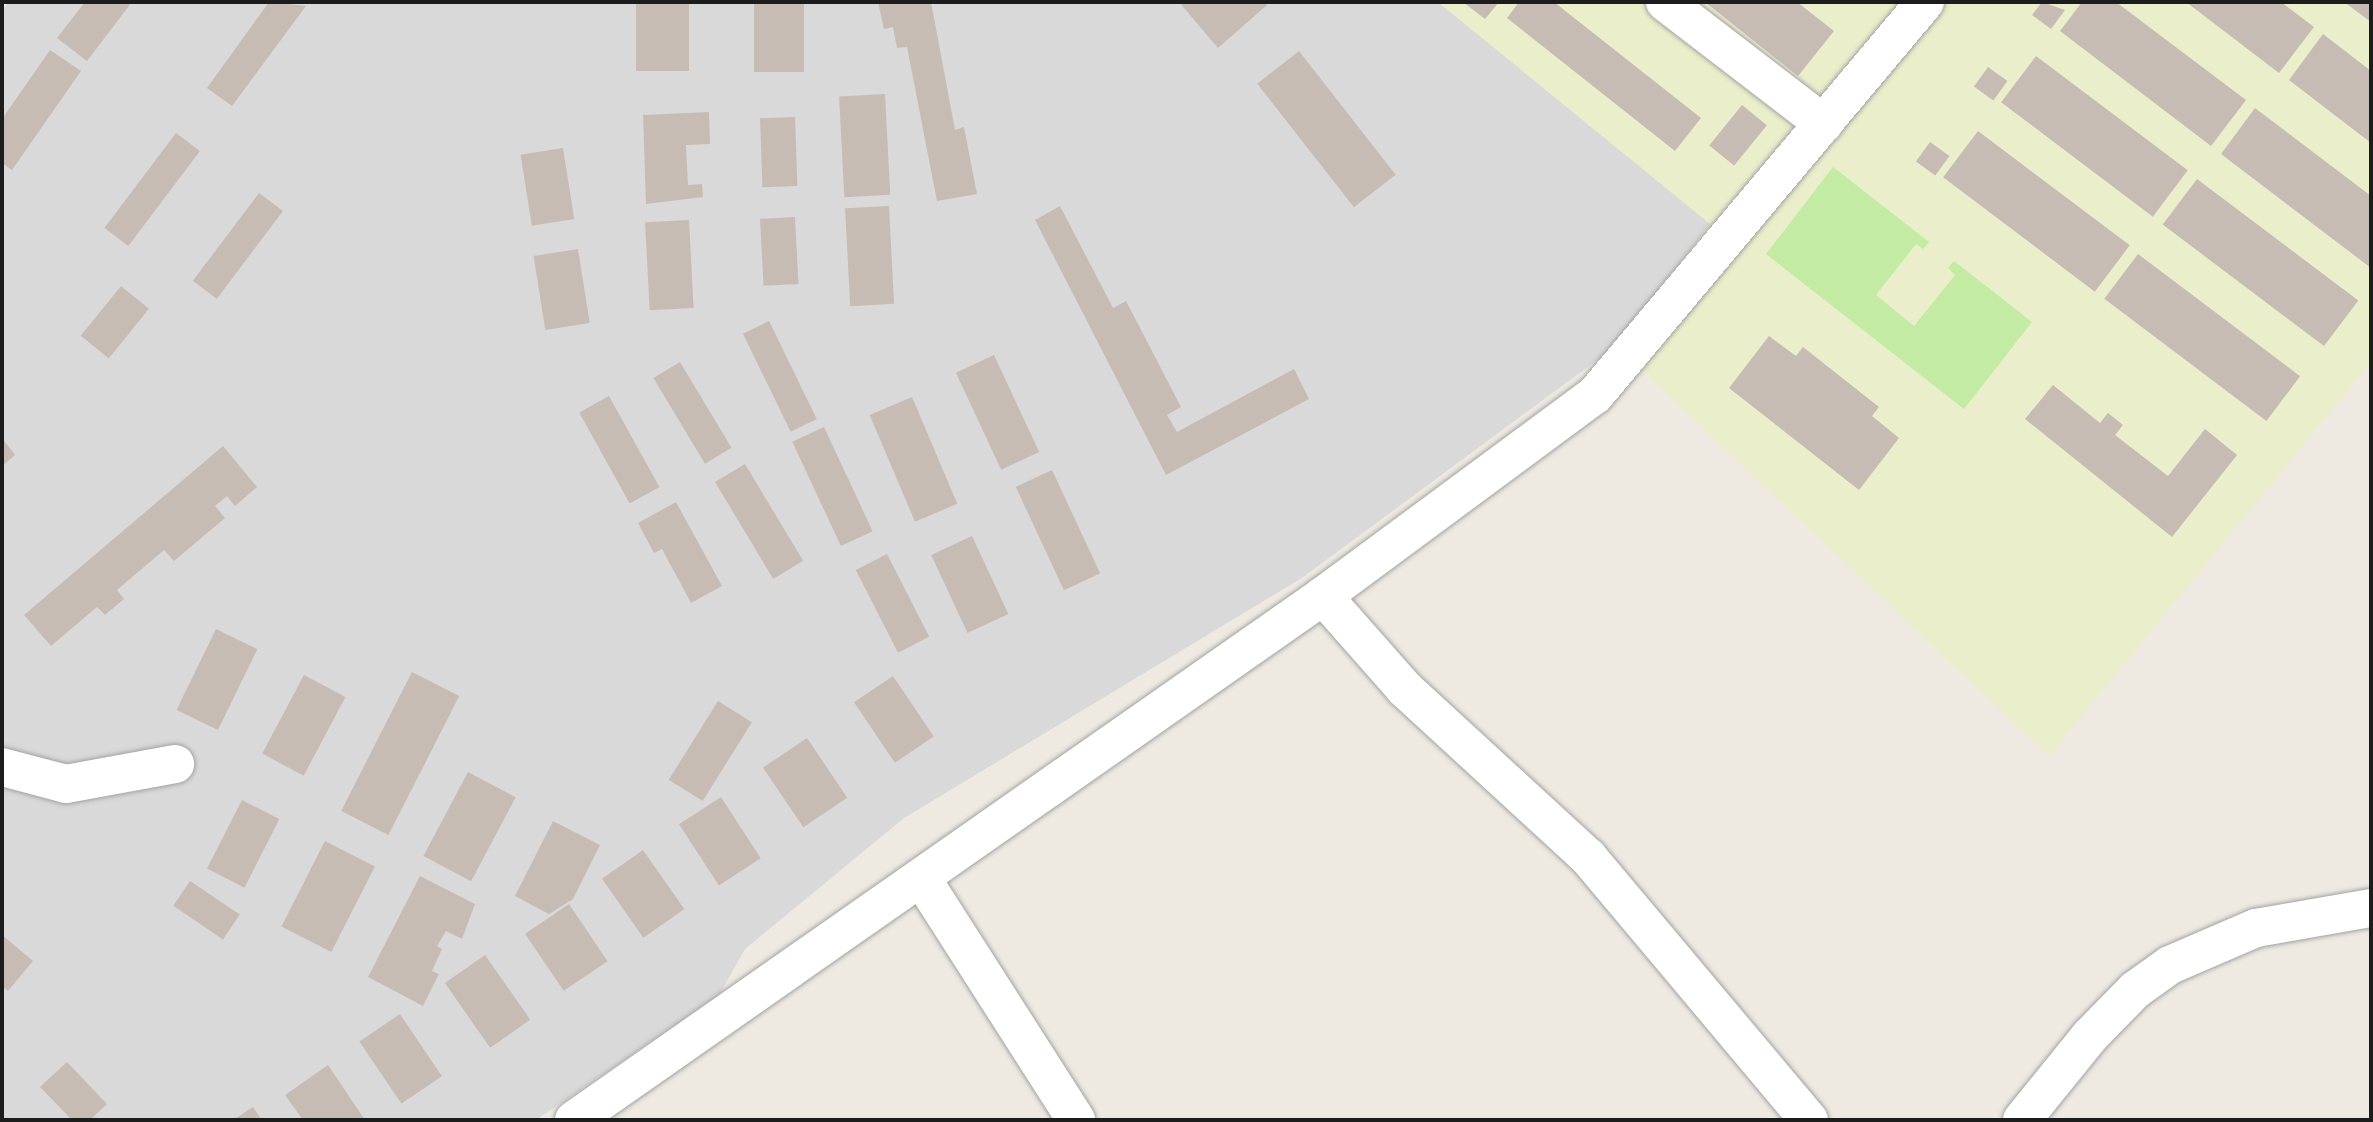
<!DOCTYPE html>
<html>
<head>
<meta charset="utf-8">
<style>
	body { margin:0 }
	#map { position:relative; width:2373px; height:1122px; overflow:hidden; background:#eeeae1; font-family:"Varela Round",sans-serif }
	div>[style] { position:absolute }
	.residential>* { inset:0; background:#dad9d9 }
	.farmland>* { inset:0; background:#eaeeca }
	.grass>* { inset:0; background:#c4eba3 }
	.building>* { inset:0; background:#c6bcb4; transform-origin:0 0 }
	.roads { filter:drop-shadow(0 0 2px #a3a3a3) drop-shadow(0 0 2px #a3a3a3) }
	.minor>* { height:38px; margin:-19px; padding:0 19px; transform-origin:19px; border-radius:19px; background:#fff }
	span { translate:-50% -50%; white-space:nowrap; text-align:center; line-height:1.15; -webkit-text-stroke:7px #fff; paint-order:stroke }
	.frame { position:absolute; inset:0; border:4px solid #1c1c1c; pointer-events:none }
</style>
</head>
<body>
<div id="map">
	<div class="residential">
		<div style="clip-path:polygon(9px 2px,1438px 2px,1711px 224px,1616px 346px,1302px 578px,904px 818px,745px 949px,719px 995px,536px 1120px,2px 1120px,2px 11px)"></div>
	</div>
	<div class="farmland">
		<div style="clip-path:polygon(1438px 2px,2371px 2px,2371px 362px,2049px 756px,1616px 346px,1710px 224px)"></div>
	</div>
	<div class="grass">
		<div style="clip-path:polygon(1833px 167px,1929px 242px,1923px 249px,1916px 244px,1876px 295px,1914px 326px,1955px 275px,1948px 268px,1954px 261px,2032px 322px,1964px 409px,1766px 254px)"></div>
	</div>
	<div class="building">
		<div style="clip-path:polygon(85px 2px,132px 2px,87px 61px,57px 38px)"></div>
		<div style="clip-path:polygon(269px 2px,306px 6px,232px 106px,207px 88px)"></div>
		<div style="left:636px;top:2px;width:53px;height:69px"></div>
		<div style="left:754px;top:2px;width:50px;height:70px"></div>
		<div style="clip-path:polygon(931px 2px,955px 130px,964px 127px,977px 194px,937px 201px,907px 47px,897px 48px,893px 27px,884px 29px,878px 2px)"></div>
		<div style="clip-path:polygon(1179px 2px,1265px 2px,1267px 5px,1218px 48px)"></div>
		<div style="clip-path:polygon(1463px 2px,1499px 2px,1485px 19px)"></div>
		<div style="clip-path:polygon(1519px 2px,1554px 2px,1701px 118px,1675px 151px,1507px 18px)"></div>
		<div style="clip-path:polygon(1705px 2px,1797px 2px,1834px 31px,1798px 76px)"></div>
		<div style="clip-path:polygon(2042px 2px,2065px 10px,2051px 29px,2032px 15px)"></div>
		<div style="clip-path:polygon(2082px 2px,2116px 2px,2246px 100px,2211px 146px,2060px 31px)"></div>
		<div style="clip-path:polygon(2186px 2px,2281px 2px,2314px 27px,2279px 73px)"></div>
		<div style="clip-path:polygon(2344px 2px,2371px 2px,2371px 22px)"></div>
		<div style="clip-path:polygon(2323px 34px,2371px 71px,2371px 143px,2289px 80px)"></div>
		<div style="clip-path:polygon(50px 50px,81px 71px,12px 170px,2px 163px,2px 119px)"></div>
		<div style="left:1299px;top:51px;width:157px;height:53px;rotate:52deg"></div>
		<div style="left:2036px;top:56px;width:190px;height:58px;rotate:37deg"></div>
		<div style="left:1988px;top:67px;width:24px;height:24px;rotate:36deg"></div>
		<div style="left:885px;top:94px;width:101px;height:46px;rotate:87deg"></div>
		<div style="left:1742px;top:105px;width:32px;height:52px;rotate:39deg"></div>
		<div style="clip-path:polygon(2255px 108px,2371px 196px,2371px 268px,2221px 154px)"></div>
		<div style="clip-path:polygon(709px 112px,710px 144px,686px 145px,688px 185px,702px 184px,703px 197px,646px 204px,643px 115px)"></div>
		<div style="left:795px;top:117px;width:69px;height:35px;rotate:88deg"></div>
		<div style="left:1978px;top:131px;width:190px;height:58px;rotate:37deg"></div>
		<div style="left:176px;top:133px;width:30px;height:119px;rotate:37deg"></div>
		<div style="left:1930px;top:142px;width:24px;height:24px;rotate:36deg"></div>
		<div style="left:563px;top:148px;width:72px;height:43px;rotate:81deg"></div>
		<div style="left:2197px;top:179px;width:202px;height:57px;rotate:37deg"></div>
		<div style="left:259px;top:193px;width:30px;height:110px;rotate:37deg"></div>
		<div style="left:889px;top:206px;width:98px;height:44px;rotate:87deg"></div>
		<div style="clip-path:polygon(1060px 206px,1113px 308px,1126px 301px,1181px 407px,1167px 415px,1177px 432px,1294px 369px,1309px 399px,1166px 475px,1035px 220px)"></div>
		<div style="left:795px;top:217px;width:67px;height:35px;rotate:87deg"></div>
		<div style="left:689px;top:220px;width:88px;height:44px;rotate:87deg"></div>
		<div style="left:578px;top:249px;width:75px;height:45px;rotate:81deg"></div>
		<div style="left:2138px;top:254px;width:203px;height:56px;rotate:37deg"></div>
		<div style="left:121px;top:286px;width:36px;height:64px;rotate:39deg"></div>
		<div style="left:769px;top:321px;width:109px;height:29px;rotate:64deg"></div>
		<div style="clip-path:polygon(1769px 336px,1796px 356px,1803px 347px,1879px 407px,1872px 416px,1899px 438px,1859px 490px,1729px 388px)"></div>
		<div style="left:994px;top:355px;width:107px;height:42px;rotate:65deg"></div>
		<div style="left:680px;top:362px;width:100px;height:31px;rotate:59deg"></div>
		<div style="clip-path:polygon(2053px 385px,2100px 423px,2108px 413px,2123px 425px,2115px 435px,2168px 476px,2205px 429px,2237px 455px,2172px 537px,2025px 419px)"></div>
		<div style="left:609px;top:396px;width:104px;height:34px;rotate:61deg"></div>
		<div style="left:912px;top:397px;width:116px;height:46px;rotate:67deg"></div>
		<div style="left:824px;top:427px;width:115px;height:35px;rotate:65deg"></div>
		<div style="clip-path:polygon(2px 438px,15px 455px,2px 466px)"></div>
		<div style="clip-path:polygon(223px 446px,257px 487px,235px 506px,227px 496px,215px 506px,225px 518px,174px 561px,164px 550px,117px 590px,124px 599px,105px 615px,97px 607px,51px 646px,24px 615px)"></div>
		<div style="left:745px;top:464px;width:113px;height:35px;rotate:59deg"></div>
		<div style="left:1052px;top:470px;width:114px;height:40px;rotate:65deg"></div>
		<div style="clip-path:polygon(676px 502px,722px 586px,691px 603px,662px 549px,654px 553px,638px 523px)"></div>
		<div style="left:972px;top:536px;width:86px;height:45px;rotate:65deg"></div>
		<div style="left:887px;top:554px;width:93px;height:35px;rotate:63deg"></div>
		<div style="left:216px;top:629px;width:46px;height:90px;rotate:26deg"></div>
		<div style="left:412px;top:672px;width:53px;height:156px;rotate:27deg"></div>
		<div style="left:304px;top:675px;width:47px;height:89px;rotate:28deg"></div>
		<div style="left:893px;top:676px;width:73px;height:47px;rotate:56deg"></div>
		<div style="left:718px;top:701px;width:40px;height:93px;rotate:32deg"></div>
		<div style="left:807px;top:738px;width:72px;height:53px;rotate:56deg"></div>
		<div style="left:468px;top:772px;width:54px;height:95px;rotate:28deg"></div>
		<div style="left:721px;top:797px;width:73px;height:50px;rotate:57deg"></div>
		<div style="left:242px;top:800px;width:42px;height:77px;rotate:27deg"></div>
		<div style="clip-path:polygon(553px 821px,600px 845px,573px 899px,549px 914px,515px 896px)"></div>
		<div style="left:325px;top:841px;width:56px;height:96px;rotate:27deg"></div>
		<div style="left:643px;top:850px;width:72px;height:50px;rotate:55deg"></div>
		<div style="clip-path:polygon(420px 876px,475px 904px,462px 939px,446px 931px,437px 946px,442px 949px,432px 971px,439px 974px,423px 1006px,368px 977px)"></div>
		<div style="left:190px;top:881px;width:60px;height:30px;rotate:34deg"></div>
		<div style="left:569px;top:904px;width:69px;height:53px;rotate:56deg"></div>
		<div style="clip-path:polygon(2px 935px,33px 961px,8px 991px,2px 986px)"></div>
		<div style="left:485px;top:955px;width:79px;height:49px;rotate:55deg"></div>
		<div style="left:400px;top:1014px;width:75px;height:49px;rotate:56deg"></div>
		<div style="clip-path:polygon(67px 1062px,107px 1104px,90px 1120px,72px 1120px,40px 1087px)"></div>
		<div style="clip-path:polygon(328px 1065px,365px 1120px,303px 1120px,285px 1095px)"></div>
		<div style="clip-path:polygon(253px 1107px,262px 1120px,233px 1120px)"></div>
	</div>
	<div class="roads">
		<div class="minor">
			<div style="left:1665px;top:2px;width:200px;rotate:37.5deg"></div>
			<div style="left:1323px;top:596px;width:123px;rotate:48.6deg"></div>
			<div style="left:1404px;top:688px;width:250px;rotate:42.6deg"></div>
			<div style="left:1588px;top:857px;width:344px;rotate:50deg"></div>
			<div style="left:2px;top:767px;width:66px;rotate:14.9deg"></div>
			<div style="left:66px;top:784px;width:111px;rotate:-10.4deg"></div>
			<div style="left:922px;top:879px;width:286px;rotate:57.4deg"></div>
			<div style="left:574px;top:1120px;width:914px;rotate:-34.98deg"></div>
			<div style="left:1323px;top:596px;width:338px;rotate:-36.5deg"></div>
			<div style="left:1595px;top:395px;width:513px;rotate:-49.98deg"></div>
			<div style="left:2022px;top:1120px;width:108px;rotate:-51deg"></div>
			<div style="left:2090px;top:1036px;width:64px;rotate:-45.6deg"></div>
			<div style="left:2135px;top:990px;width:43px;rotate:-35.5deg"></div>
			<div style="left:2170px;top:965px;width:94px;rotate:-23.3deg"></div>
			<div style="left:2256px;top:928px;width:117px;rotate:-9.9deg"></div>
		</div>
	</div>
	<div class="frame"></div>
</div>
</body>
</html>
